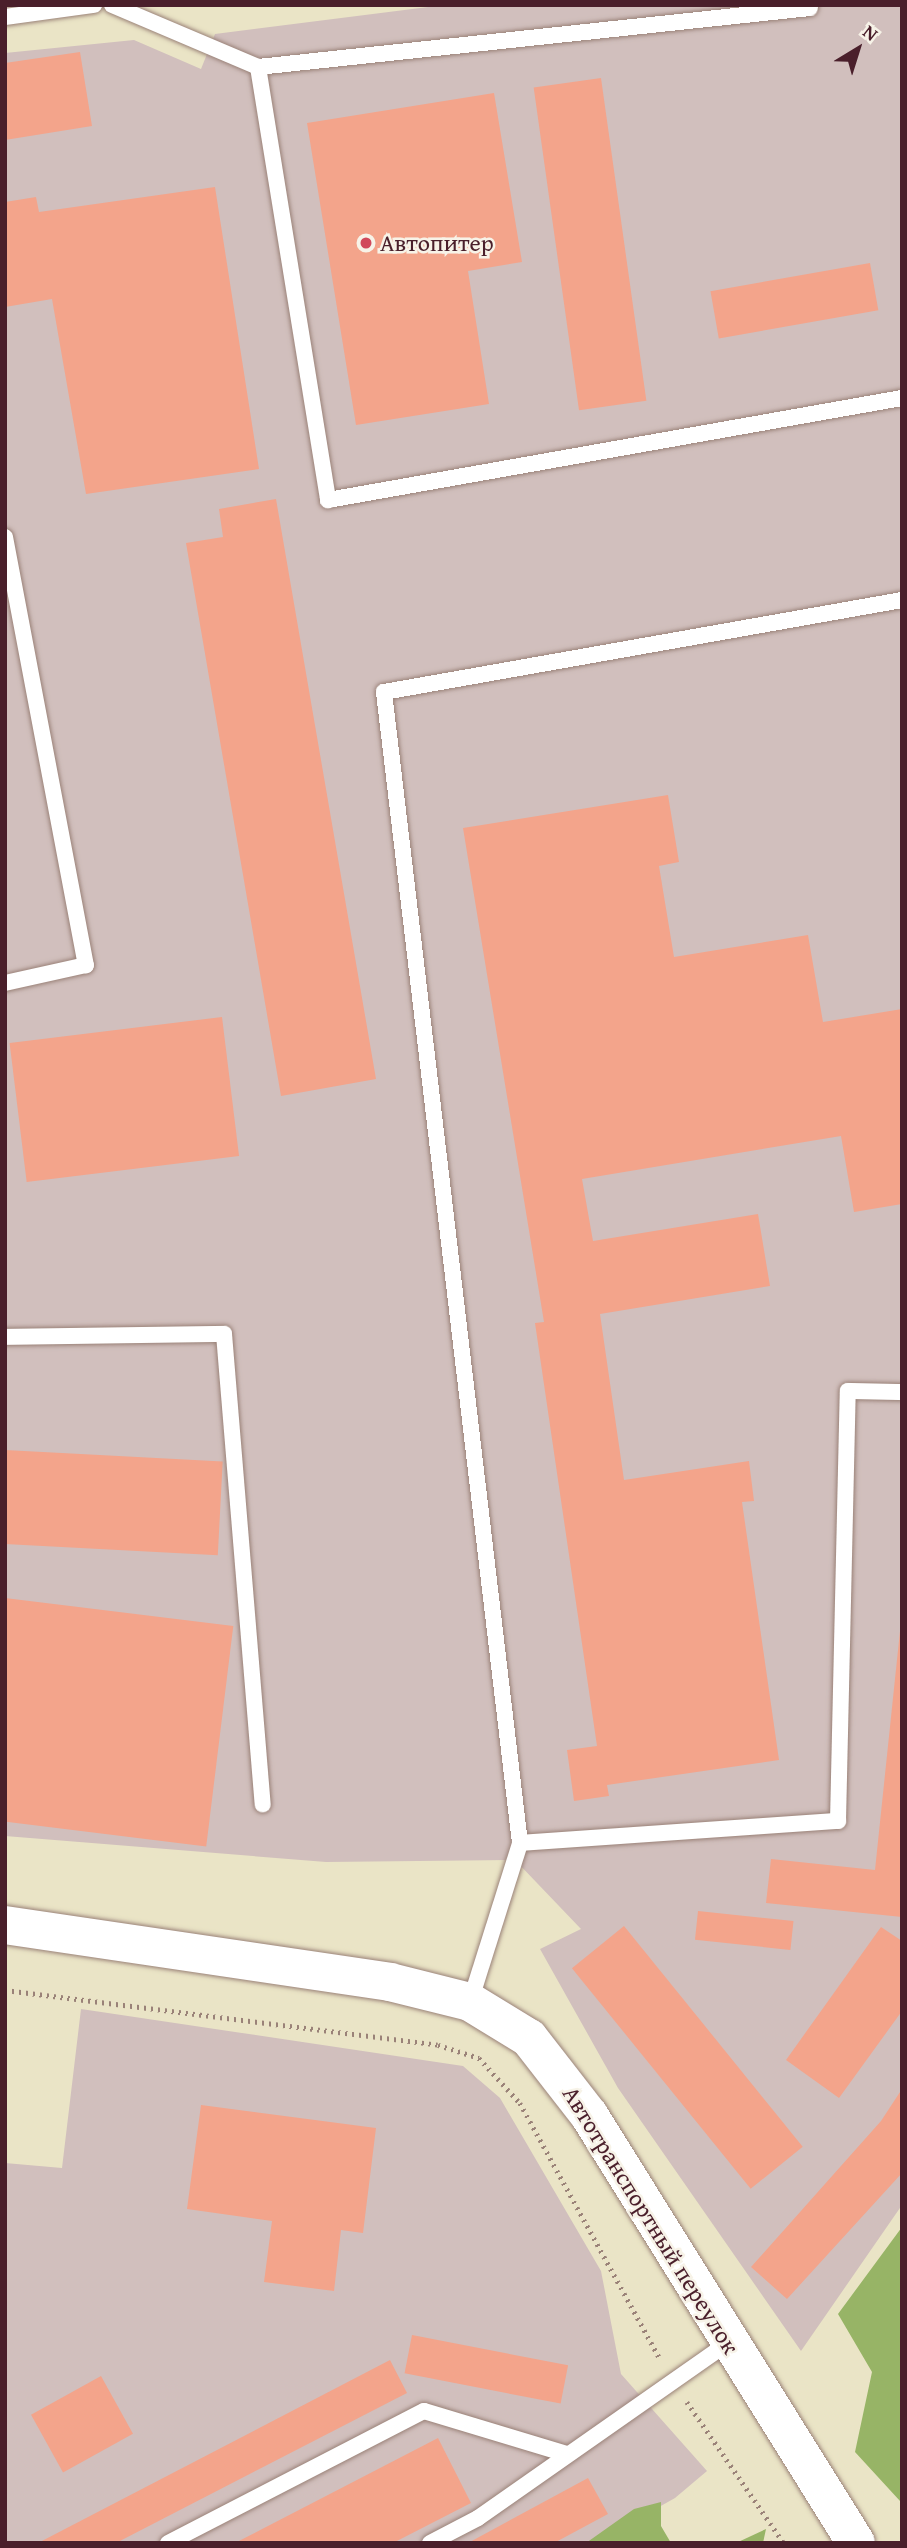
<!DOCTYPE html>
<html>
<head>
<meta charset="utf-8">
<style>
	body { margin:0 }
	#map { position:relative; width:907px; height:2548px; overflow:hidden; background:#eae4c6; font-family:"Gentium Book Plus",serif }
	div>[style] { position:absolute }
	.industrial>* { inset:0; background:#d1bfbd }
	.forest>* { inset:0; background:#97b466 }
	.building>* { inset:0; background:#f3a48b; transform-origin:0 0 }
	.path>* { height:4.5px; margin-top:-2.25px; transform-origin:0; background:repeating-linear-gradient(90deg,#9a8278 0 2px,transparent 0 7px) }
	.roads { filter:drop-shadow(0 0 2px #9a8278) drop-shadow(0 0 2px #9a8278) }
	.lane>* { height:16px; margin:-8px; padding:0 8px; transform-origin:8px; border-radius:8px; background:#fff }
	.secondary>* { height:38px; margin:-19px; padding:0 19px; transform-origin:19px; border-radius:19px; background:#fff }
	.dots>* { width:19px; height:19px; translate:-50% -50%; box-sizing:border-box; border:4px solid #f7f3e8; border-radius:50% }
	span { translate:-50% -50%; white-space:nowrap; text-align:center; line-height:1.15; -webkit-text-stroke:5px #f7f3e8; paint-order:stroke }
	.poi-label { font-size:24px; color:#4a1f2b }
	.left { translate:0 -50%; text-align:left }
	.street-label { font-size:24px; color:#4a1f2b }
	.frame { position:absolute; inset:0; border:7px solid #4a1f2b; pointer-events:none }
	.north { position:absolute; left:823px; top:14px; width:70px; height:70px; -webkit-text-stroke:5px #f7f3e8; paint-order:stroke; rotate:38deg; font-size:19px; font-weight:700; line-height:28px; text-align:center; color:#4a1f2b }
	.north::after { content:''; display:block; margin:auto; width:24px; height:32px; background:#4a1f2b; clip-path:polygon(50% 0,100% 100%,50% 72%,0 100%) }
</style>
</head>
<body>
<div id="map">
	<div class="industrial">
		<div style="clip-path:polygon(444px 5px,902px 5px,902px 2205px,801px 2351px,618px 2088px,540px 1949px,581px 1929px,515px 1860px,326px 1862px,5px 1836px,5px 53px,134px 40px,201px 69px,215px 34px)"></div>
		<div style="clip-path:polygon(81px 2009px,463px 2066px,500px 2098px,601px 2271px,621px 2374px,707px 2471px,675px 2498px,595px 2543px,5px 2543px,5px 2163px,62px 2168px)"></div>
	</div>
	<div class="forest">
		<div style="clip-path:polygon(902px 2227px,902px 2500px,900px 2501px,855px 2452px,872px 2372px,838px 2314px)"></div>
		<div style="clip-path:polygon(661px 2502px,661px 2526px,671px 2543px,586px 2543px,634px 2509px)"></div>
		<div style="clip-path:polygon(766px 2529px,763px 2543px,736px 2543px)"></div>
	</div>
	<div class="building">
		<div style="clip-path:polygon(80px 52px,92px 126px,5px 140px,5px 63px)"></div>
		<div style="left:601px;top:78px;width:326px;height:68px;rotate:82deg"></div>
		<div style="clip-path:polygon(494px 93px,522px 262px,468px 271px,489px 404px,356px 425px,307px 123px)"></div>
		<div style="clip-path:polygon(215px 187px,259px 469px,86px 494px,52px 299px,5px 307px,5px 202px,36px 197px,39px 212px)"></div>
		<div style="left:870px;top:263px;width:48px;height:162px;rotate:80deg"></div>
		<div style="clip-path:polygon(276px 499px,376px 1079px,281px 1096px,186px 543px,223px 537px,219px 509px)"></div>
		<div style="clip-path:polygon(668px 795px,679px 862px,659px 866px,674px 957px,808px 935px,823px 1022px,902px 1009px,902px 1204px,854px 1212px,841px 1136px,582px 1179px,593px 1241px,758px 1214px,770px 1286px,600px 1314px,624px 1480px,749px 1461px,754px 1501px,742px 1502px,779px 1760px,607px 1785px,609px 1796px,574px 1801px,567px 1750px,597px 1746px,535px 1323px,544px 1322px,463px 828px)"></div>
		<div style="left:222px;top:1017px;width:140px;height:214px;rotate:83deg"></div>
		<div style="left:5px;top:1450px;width:218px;height:94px;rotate:3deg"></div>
		<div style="left:5px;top:1598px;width:230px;height:222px;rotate:7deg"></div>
		<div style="clip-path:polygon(900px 1631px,902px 1917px,766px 1903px,771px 1859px,875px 1870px)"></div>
		<div style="left:698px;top:1911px;width:96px;height:29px;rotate:6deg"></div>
		<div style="left:624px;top:1926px;width:284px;height:67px;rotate:51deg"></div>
		<div style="clip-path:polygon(881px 1927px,902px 1941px,902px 2011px,839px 2098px,786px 2060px)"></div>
		<div style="clip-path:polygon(902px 2089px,902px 2173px,787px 2299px,751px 2267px,881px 2121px)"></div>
		<div style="clip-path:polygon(201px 2105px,376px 2128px,363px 2233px,341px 2230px,334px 2291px,264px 2282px,272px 2221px,187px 2209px)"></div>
		<div style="left:412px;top:2335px;width:159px;height:39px;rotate:11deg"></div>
		<div style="clip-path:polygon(390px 2360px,407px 2393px,116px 2543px,38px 2543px)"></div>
		<div style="left:101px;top:2376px;width:66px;height:80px;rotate:61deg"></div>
		<div style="clip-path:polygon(438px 2438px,471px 2503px,393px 2543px,235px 2543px)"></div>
		<div style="clip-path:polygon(588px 2478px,608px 2514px,554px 2543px,468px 2543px)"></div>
	</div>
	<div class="path">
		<div style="left:5px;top:1990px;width:436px;rotate:7.2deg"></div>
		<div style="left:438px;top:2045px;width:43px;rotate:17.6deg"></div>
		<div style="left:479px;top:2058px;width:61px;rotate:47.7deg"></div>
		<div style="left:520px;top:2103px;width:292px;rotate:61.3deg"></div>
		<div style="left:687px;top:2402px;width:171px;rotate:55.5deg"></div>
	</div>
	<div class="roads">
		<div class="lane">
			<div style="left:112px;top:5px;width:159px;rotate:23deg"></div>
			<div style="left:258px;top:67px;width:439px;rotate:80.8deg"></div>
			<div style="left:328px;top:500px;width:583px;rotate:-10.08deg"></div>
			<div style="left:5px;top:17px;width:90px;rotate:-7.7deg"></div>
			<div style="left:258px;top:67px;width:555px;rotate:-6.1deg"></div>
			<div style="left:5px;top:537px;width:436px;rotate:79.3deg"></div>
			<div style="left:86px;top:965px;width:83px;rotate:167.5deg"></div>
			<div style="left:5px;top:1337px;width:219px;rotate:-0.8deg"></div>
			<div style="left:224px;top:1334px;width:472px;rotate:85.3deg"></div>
			<div style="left:520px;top:1843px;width:319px;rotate:-4deg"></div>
			<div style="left:838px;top:1821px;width:430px;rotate:-88.7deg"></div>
			<div style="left:848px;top:1391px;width:54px;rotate:1.1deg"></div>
			<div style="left:470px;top:2002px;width:167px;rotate:-72.5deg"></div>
			<div style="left:520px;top:1843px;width:1159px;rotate:-96.74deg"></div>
			<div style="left:384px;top:692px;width:526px;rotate:-10.07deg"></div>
			<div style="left:168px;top:2543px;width:288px;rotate:-27.3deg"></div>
			<div style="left:424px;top:2411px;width:148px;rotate:16.8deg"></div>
			<div style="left:430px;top:2543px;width:54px;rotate:-27.5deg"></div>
			<div style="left:478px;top:2518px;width:305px;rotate:-35deg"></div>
		</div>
		<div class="secondary">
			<div style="left:5px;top:1925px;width:389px;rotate:8.4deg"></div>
			<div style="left:390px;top:1982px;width:82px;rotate:14deg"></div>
			<div style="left:470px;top:2002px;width:69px;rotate:31.4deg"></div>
			<div style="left:529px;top:2038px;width:98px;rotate:52.1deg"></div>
			<div style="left:589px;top:2115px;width:504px;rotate:58.04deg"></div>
		</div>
	</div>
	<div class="dots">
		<div style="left:366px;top:243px;background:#d1495b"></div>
	</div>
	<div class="poi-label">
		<span class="left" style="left:380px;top:243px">Автопитер</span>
	</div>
	<div class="street-label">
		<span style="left:651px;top:2220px;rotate:58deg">Автотранспортный переулок</span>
	</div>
	<div class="frame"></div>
	<div class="north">N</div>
</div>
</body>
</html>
